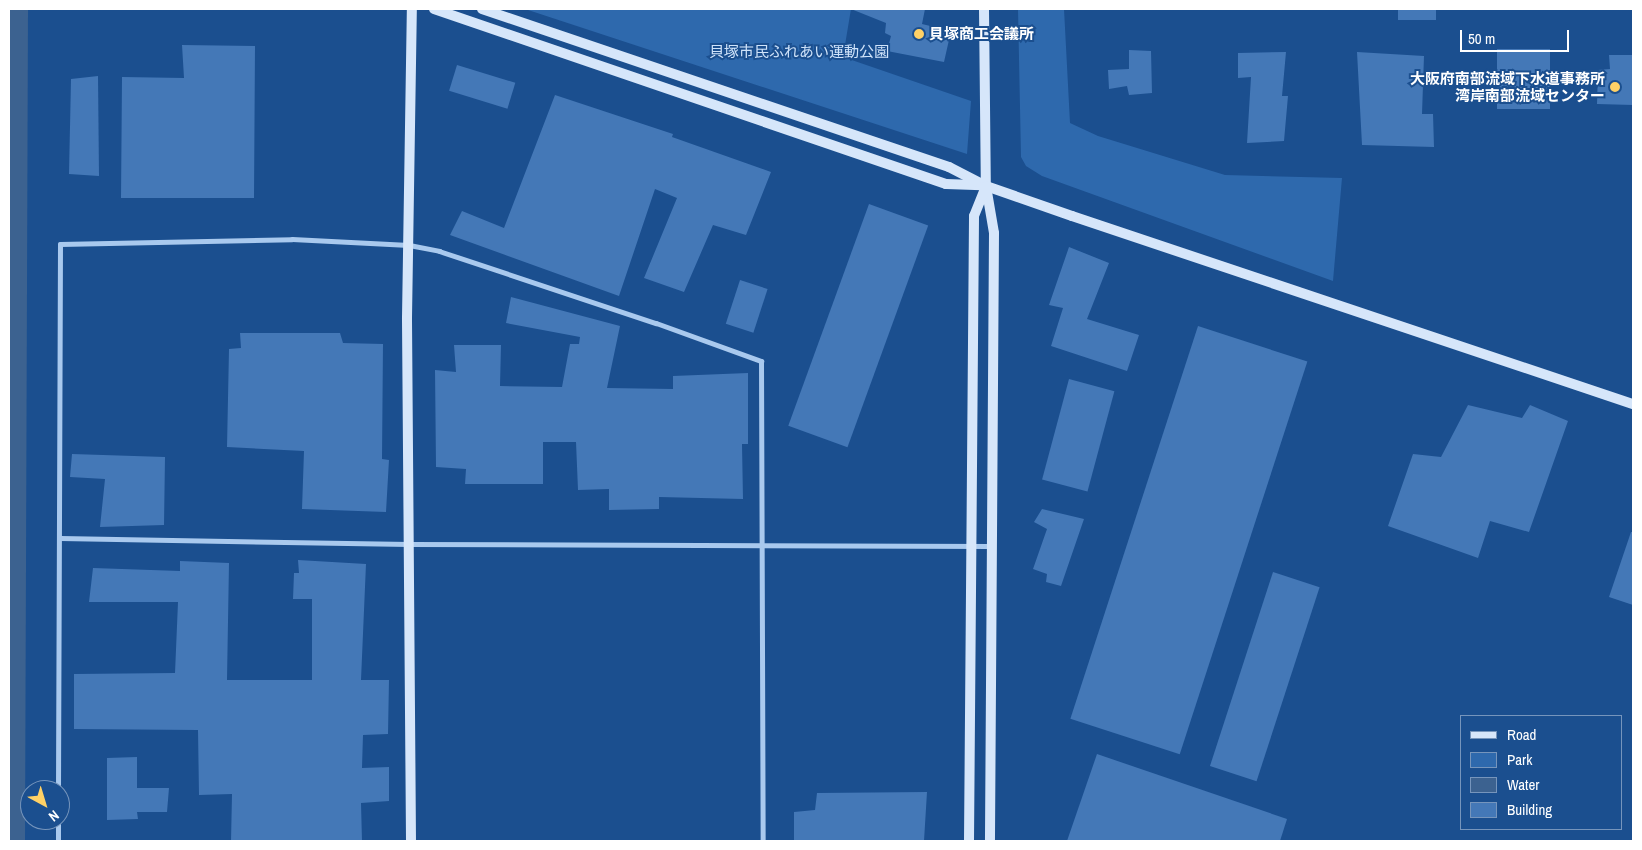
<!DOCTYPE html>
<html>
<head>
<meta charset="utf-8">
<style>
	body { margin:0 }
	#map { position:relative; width:1642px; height:850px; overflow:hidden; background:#1b4f8f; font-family:"Archivo Narrow","Noto Sans JP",sans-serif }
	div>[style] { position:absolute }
	.green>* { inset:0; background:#2e69ad }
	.water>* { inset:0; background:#3c6290 }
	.building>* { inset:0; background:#4478b7; transform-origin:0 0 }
	.street>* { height:5px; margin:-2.5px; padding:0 2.5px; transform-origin:2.5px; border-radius:2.5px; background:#a9c9ee }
	.secondary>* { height:10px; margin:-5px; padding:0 5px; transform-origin:5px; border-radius:5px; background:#d6e6fa }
	.dots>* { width:14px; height:14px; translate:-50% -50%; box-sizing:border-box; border:2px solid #1b4f8f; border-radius:50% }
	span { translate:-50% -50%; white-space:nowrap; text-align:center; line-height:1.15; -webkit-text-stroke:4px #1b4f8f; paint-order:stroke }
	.poi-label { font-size:15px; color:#fff; font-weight:700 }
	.left { translate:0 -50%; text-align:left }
	.right { translate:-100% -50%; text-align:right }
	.park-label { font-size:15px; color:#cfe3fa }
	.frame { position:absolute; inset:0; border:10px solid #fff; pointer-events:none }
	.legend { position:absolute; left:1460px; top:715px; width:162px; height:115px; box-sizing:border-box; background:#1b4f8f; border:1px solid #7695bc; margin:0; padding:6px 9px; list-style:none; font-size:15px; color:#fff }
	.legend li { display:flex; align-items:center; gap:10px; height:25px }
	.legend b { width:25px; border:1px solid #7695bc }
	.north { position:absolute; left:20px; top:780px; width:50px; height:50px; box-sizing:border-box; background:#1b4f8f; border:1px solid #7695bc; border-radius:50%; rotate:141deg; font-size:14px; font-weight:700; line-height:20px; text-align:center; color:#fff }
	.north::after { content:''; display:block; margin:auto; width:18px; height:22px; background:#ffd166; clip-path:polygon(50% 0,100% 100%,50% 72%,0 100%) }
	.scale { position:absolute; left:1460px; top:30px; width:109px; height:22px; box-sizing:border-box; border:2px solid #fff; border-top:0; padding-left:6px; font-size:15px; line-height:18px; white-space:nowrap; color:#fff; -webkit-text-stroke:4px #1b4f8f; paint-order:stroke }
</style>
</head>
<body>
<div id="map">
	<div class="green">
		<div style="clip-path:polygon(525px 9px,851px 9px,843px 57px,971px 101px,967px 154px)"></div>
		<div style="clip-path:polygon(1018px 9px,1064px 9px,1070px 123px,1098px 136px,1225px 175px,1342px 178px,1333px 281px,1042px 176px,1026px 166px,1021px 157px)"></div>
	</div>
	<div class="water">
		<div style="clip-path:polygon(9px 9px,28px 9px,25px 841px,9px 841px)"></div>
	</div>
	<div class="building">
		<div style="clip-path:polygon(851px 9px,925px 9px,922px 24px,951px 31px,944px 62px,887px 51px,891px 36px,885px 33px,886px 23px)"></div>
		<div style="left:1398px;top:9px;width:38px;height:11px"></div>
		<div style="clip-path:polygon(182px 45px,255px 46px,254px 198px,121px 198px,122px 77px,184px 78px)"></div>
		<div style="left:1497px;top:49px;width:53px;height:60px"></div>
		<div style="clip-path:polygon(1129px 50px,1151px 51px,1152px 93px,1129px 95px,1127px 86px,1109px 89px,1108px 70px,1129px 69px)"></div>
		<div style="clip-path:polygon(1286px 52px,1282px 96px,1288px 96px,1284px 141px,1247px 143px,1251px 77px,1238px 78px,1238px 53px)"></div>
		<div style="clip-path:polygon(1357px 52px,1424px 56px,1422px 114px,1433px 114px,1434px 147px,1362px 145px)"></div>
		<div style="clip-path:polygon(1609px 55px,1633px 55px,1633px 105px,1597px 104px,1598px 70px,1610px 69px)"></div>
		<div style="left:457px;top:65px;width:61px;height:27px;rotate:17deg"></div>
		<div style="clip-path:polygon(98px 76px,99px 176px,69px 174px,71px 79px)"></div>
		<div style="clip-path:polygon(555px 95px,673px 134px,672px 137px,771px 172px,746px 235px,713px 225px,684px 292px,644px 278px,677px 198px,655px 189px,619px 296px,450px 235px,462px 211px,504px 228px)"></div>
		<div style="left:869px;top:204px;width:63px;height:236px;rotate:20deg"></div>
		<div style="clip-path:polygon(1069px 247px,1109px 263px,1087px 319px,1139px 335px,1127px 371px,1051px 346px,1063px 308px,1049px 305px)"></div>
		<div style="left:740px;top:280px;width:29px;height:46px;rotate:18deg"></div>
		<div style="clip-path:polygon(511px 297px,620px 326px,607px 388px,673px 389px,673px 376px,748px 373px,748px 444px,742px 444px,743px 499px,659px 497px,659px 509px,609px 510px,609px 489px,578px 490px,576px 442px,543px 442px,543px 484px,465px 484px,466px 469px,436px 467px,435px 370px,456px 372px,454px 345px,501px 345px,500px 386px,562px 387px,570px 344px,579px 344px,580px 337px,506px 323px)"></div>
		<div style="left:1198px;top:326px;width:115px;height:413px;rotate:18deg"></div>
		<div style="clip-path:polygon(240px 333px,340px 333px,343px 343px,383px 344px,382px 459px,389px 460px,386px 512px,302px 509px,304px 451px,227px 447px,229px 349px,241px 348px)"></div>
		<div style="left:1069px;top:379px;width:47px;height:104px;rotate:15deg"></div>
		<div style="clip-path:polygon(1468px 405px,1522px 418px,1530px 405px,1568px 421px,1529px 532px,1490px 521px,1478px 558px,1388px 526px,1413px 454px,1441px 457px)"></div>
		<div style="clip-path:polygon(72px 454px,165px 457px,164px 525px,100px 527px,105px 479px,70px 477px)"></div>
		<div style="clip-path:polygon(1042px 509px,1084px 519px,1061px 586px,1046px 582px,1047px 574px,1033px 569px,1047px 529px,1034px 522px)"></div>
		<div style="clip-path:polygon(1631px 532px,1633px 532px,1633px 605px,1609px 597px)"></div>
		<div style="clip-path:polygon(298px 560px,366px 564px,361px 680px,389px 680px,388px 734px,363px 735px,362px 768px,389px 767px,389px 801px,361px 803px,362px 841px,231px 841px,232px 794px,199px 795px,198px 730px,74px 729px,74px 674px,175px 673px,178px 602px,89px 602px,93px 568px,180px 571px,180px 561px,229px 563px,227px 680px,312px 680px,312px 599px,293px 599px,294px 573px,299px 573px)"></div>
		<div style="left:1273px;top:572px;width:49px;height:204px;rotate:18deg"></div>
		<div style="clip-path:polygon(1097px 754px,1287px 819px,1280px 841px,1067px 841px)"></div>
		<div style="clip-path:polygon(137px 757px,137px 788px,169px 788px,167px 812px,137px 812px,138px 819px,107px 820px,107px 758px)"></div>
		<div style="clip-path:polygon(927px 792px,924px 841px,794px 841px,794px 812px,815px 810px,817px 793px)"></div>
	</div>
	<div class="street">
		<div style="left:60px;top:538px;width:349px;rotate:1deg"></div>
		<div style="left:409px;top:544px;width:582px;rotate:0.2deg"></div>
		<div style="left:58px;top:790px;width:546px;rotate:-89.79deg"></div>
		<div style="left:60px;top:244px;width:232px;rotate:-1.2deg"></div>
		<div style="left:292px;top:239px;width:117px;rotate:2.9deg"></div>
		<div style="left:409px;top:245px;width:31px;rotate:11deg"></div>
		<div style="left:439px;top:251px;width:229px;rotate:18.4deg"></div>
		<div style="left:656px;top:323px;width:112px;rotate:19.9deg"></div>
		<div style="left:761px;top:361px;width:480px;rotate:89.8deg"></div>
		<div style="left:58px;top:841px;width:21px;rotate:-90deg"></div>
	</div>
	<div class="secondary">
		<div style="left:434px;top:9px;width:541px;rotate:18.87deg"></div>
		<div style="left:946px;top:184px;width:36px;rotate:2deg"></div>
		<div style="left:482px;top:9px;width:493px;rotate:18.7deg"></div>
		<div style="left:949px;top:167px;width:42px;rotate:27.2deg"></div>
		<div style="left:986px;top:186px;width:91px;rotate:19.2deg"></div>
		<div style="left:1072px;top:216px;width:592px;rotate:18.53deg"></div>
		<div style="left:984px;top:9px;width:177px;rotate:89.4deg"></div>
		<div style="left:986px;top:186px;width:48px;rotate:80.3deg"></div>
		<div style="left:994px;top:233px;width:608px;rotate:90.38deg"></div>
		<div style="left:411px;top:841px;width:523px;rotate:-90.44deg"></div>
		<div style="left:407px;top:318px;width:309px;rotate:-89.1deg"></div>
		<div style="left:969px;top:841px;width:625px;rotate:-89.54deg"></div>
		<div style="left:974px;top:216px;width:32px;rotate:-68deg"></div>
	</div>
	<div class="dots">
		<div style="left:919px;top:34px;background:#ffd166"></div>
		<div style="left:1615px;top:87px;background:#ffd166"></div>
	</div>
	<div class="poi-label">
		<span class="left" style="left:929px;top:34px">貝塚商工会議所</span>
		<span class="right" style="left:1605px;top:87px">大阪府南部流域下水道事務所<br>湾岸南部流域センター</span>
	</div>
	<div class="park-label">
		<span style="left:799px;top:52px">貝塚市民ふれあい運動公園</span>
	</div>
	<div class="frame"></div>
	<ul class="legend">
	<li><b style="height:6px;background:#d6e6fa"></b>Road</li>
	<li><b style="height:14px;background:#2e69ad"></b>Park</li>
	<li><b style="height:14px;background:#3c6290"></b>Water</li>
	<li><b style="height:14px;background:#4478b7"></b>Building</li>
	</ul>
	<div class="north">N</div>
	<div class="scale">50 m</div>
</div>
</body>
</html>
